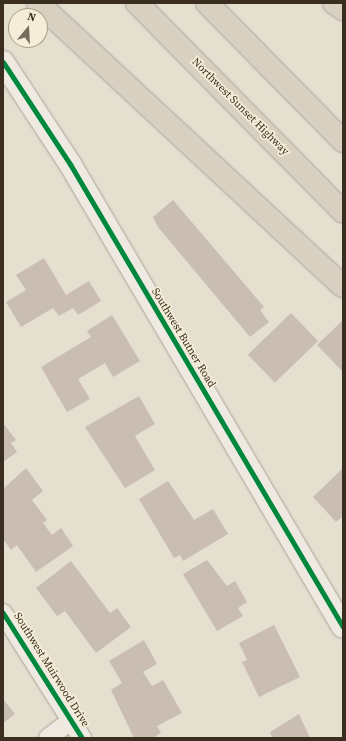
<!DOCTYPE html>
<html>
<head>
<meta charset="utf-8">
<style>
	body { margin:0 }
	#map { position:relative; width:346px; height:741px; overflow:hidden; background:#e5dfd0; font-family:"Source Serif 4",serif }
	div>[style] { position:absolute }
	.building>* { inset:0; background:#c9beb1; transform-origin:0 0 }
	.roads { filter:drop-shadow(0 0 1px #aba498) drop-shadow(0 0 1px #aba498) }
	.street>* { height:18px; margin:-9px; padding:0 9px; transform-origin:9px; border-radius:9px; background:#eeeae1 }
	.secondary>* { height:22px; margin:-11px; padding:0 11px; transform-origin:11px; border-radius:11px; background:#eeeae1 }
	.highway>* { height:22px; margin:-11px; padding:0 11px; transform-origin:11px; border-radius:11px; background:#d8d0c1 }
	.cycleway>* { height:5px; margin:-2.5px; padding:0 2.5px; transform-origin:2.5px; border-radius:2.5px; background:#00873e }
	span { translate:-50% -50%; white-space:nowrap; text-align:center; line-height:1.15; -webkit-text-stroke:3.5px #f5edd7; paint-order:stroke }
	.street-label { font-size:11px; color:#3a2e20 }
	.frame { position:absolute; inset:0; border:4px solid #3a2e20; pointer-events:none }
	.north { position:absolute; left:8px; top:8px; width:40px; height:40px; box-sizing:border-box; background:#f5edd7; border:1px solid #aaa18e; border-radius:50%; rotate:18deg; font-size:11px; font-weight:700; line-height:16px; text-align:center; color:#3a2e20 }
	.north::after { content:''; display:block; margin:auto; width:14px; height:18px; background:#766c5e; clip-path:polygon(50% 0,100% 100%,50% 72%,0 100%) }
</style>
</head>
<body>
<div id="map">
	<div class="building">
		<div style="clip-path:polygon(173px 200px,264px 307px,260px 310px,269px 322px,250px 337px,158px 227px,153px 217px)"></div>
		<div style="clip-path:polygon(44px 258px,66px 295px,89px 281px,101px 301px,78px 315px,73px 308px,59px 316px,53px 308px,21px 327px,6px 302px,26px 290px,16px 275px)"></div>
		<div style="left:291px;top:313px;width:39px;height:60px;rotate:46deg"></div>
		<div style="clip-path:polygon(112px 315px,140px 361px,113px 377px,105px 363px,78px 379px,90px 399px,67px 412px,41px 367px,91px 337px,87px 331px)"></div>
		<div style="clip-path:polygon(342px 321px,343px 323px,343px 372px,317px 345px)"></div>
		<div style="clip-path:polygon(139px 396px,155px 424px,135px 436px,155px 470px,125px 488px,85px 427px)"></div>
		<div style="clip-path:polygon(3px 423px,16px 440px,11px 443px,17px 452px,3px 462px)"></div>
		<div style="clip-path:polygon(26px 468px,43px 491px,32px 500px,47px 520px,43px 523px,52px 535px,61px 528px,73px 546px,36px 572px,17px 545px,11px 550px,3px 539px,3px 489px)"></div>
		<div style="clip-path:polygon(343px 468px,343px 516px,336px 522px,313px 497px)"></div>
		<div style="clip-path:polygon(168px 481px,194px 520px,213px 509px,228px 534px,183px 561px,180px 555px,174px 558px,139px 499px)"></div>
		<div style="clip-path:polygon(207px 560px,227px 586px,235px 581px,247px 602px,238px 608px,243px 616px,217px 631px,183px 574px)"></div>
		<div style="clip-path:polygon(71px 561px,110px 613px,117px 608px,131px 627px,96px 653px,65px 611px,57px 616px,36px 588px)"></div>
		<div style="clip-path:polygon(274px 625px,300px 677px,259px 697px,242px 662px,247px 660px,239px 643px)"></div>
		<div style="clip-path:polygon(144px 640px,157px 664px,143px 672px,152px 686px,163px 680px,182px 713px,157px 726px,161px 733px,153px 738px,134px 738px,111px 690px,122px 683px,109px 661px)"></div>
		<div style="clip-path:polygon(3px 699px,15px 714px,3px 723px)"></div>
		<div style="clip-path:polygon(299px 714px,310px 738px,272px 738px,270px 732px)"></div>
	</div>
	<div class="roads">
		<div class="street">
			<div style="left:3px;top:613px;width:148px;rotate:57.7deg"></div>
			<div style="left:48px;top:738px;width:31px;rotate:-37deg"></div>
		</div>
		<div class="secondary">
			<div style="left:3px;top:62px;width:122px;rotate:56.7deg"></div>
			<div style="left:70px;top:164px;width:537px;rotate:59.48deg"></div>
		</div>
		<div class="highway">
			<div style="left:38px;top:3px;width:416px;rotate:42.9deg"></div>
			<div style="left:137px;top:3px;width:293px;rotate:45.4deg"></div>
			<div style="left:207px;top:3px;width:194px;rotate:45.4deg"></div>
			<div style="left:334px;top:3px;width:11px;rotate:34deg"></div>
		</div>
	</div>
	<div class="cycleway">
		<div style="left:3px;top:62px;width:122px;rotate:56.7deg"></div>
		<div style="left:70px;top:164px;width:537px;rotate:59.48deg"></div>
		<div style="left:3px;top:613px;width:148px;rotate:57.7deg"></div>
	</div>
	<div class="street-label">
		<span style="left:240px;top:107px;rotate:45deg">Northwest Sunset Highway</span>
		<span style="left:183px;top:338px;rotate:59deg">Southwest Butner Road</span>
		<span style="left:51px;top:670px;rotate:58deg">Southwest Muirwood Drive</span>
	</div>
	<div class="frame"></div>
	<div class="north">N</div>
</div>
</body>
</html>
